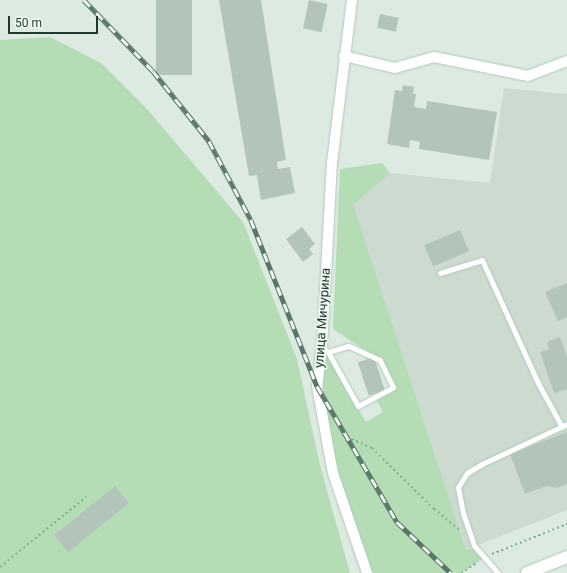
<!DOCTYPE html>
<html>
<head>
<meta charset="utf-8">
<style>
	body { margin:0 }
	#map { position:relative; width:567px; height:573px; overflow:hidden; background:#ddeae2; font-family:Roboto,sans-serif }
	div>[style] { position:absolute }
	.built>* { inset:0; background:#ccdad0 }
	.green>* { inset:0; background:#b4ddb6 }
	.building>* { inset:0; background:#b3c5ba; transform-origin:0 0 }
	.path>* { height:2px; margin-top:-1px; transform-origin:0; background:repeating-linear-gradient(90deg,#7cb094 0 2px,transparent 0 5px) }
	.roads { filter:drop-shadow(0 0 1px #b0cbbb) drop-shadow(0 0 1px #b0cbbb) }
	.service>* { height:5px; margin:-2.5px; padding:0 2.5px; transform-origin:2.5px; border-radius:2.5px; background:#fff }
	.minor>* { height:10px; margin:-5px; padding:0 5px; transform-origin:5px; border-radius:5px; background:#fff }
	.secondary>* { height:12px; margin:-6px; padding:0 6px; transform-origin:6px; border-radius:6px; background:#fff }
	.rail>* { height:4.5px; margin-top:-2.25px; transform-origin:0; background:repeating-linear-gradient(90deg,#eef7f0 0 9px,#587768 0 18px); box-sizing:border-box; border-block:1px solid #587768 }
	span { translate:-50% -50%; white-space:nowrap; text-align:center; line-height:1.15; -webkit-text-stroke:3px #eef7f0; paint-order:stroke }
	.street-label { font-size:13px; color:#1e3b2d }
	.scale { position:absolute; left:8px; top:16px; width:90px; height:18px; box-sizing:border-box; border:2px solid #1e3b2d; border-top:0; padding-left:5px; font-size:12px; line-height:14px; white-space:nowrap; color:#1e3b2d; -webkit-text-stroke:3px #eef7f0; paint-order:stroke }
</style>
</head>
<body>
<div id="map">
	<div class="built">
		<div style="clip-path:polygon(504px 88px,567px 94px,567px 510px,466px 550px,352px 205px,390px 173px,490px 183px)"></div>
	</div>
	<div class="green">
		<div style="clip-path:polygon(50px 37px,101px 63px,147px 109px,243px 222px,297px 359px,320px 465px,350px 573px,0 573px,0 40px)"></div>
		<div style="clip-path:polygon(382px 163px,390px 173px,353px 205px,466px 550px,476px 547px,485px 557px,461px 573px,367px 573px,333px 473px,317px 386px,322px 348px,366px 422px,383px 412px,375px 397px,393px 387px,380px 360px,333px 329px,340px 169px)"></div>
	</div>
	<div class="building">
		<div style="left:156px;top:0;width:36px;height:75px"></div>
		<div style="clip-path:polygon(219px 0,261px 0,286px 160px,277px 162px,278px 169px,290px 167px,295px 193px,261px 200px,257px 175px,249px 176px)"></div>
		<div style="left:309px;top:0;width:19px;height:29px;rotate:12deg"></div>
		<div style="left:380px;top:14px;width:19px;height:14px;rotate:12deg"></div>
		<div style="clip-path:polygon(403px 85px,414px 87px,413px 94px,416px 94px,414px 107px,426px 109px,427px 101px,497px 112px,489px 160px,419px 149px,420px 142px,410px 140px,409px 148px,387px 144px,395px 90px,402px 91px)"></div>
		<div style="clip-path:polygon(302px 227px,315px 244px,309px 249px,313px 254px,303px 262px,286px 239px)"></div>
		<div style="left:460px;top:230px;width:23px;height:39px;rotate:67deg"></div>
		<div style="clip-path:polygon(567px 283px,567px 317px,558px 321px,545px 292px)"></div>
		<div style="clip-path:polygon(560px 337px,567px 357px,567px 389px,554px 393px,540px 352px,549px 349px,547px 342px)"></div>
		<div style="left:374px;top:357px;width:35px;height:17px;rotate:72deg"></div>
		<div style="clip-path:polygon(567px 432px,567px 484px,557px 488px,546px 486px,525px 494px,510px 454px)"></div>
		<div style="left:115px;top:486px;width:22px;height:78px;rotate:51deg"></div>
	</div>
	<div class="path">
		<div style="left:347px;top:437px;width:27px;rotate:24deg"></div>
		<div style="left:372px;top:448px;width:87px;rotate:44.5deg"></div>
		<div style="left:434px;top:509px;width:32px;rotate:39deg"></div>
		<div style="left:492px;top:554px;width:81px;rotate:-21.8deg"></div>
		<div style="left:0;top:567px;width:111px;rotate:-39.1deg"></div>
		<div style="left:461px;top:573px;width:20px;rotate:-33deg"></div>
	</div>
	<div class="roads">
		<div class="service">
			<div style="left:440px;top:273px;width:44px;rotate:-17.2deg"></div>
			<div style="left:482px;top:260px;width:135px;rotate:65.5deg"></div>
			<div style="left:538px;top:383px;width:50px;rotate:61.4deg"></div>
			<div style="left:323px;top:348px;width:6px;rotate:39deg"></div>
			<div style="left:328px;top:352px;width:62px;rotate:60.9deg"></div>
			<div style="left:358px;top:406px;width:40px;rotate:-28deg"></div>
			<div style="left:393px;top:387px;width:30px;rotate:-116deg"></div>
			<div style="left:380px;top:360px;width:35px;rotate:-156deg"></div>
			<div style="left:348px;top:346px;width:21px;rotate:163deg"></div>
			<div style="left:498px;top:573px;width:37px;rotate:-131deg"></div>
			<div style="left:474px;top:545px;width:34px;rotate:-109deg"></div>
			<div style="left:463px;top:513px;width:26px;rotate:-101deg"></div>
			<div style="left:458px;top:487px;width:17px;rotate:-57deg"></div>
			<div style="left:467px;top:473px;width:17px;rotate:-31deg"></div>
			<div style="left:482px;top:464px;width:94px;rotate:-25.2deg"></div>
		</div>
		<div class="minor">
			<div style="left:352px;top:0;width:163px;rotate:97deg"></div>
			<div style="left:332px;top:162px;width:186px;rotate:93.1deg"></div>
			<div style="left:322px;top:348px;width:38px;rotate:97deg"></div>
			<div style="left:317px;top:386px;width:88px;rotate:79.6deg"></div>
			<div style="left:333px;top:473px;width:106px;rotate:71.2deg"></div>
			<div style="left:344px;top:56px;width:52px;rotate:13.2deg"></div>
			<div style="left:395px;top:68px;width:41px;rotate:-15.8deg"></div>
			<div style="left:434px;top:57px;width:96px;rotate:11.4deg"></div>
			<div style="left:528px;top:76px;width:42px;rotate:-21deg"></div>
		</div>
		<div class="secondary">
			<div style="left:527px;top:573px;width:43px;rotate:-21.8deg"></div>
		</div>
	</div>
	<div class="rail">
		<div style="left:84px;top:0;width:99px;rotate:45.8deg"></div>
		<div style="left:153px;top:71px;width:90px;rotate:51.3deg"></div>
		<div style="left:209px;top:141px;width:89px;rotate:62deg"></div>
		<div style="left:251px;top:220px;width:179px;rotate:68.3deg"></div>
		<div style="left:317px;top:386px;width:158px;rotate:59.5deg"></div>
		<div style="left:397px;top:522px;width:74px;rotate:43.4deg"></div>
	</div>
	<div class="street-label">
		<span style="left:323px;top:318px;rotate:-86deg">улица Мичурина</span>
	</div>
	<div class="scale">50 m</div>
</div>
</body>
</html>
